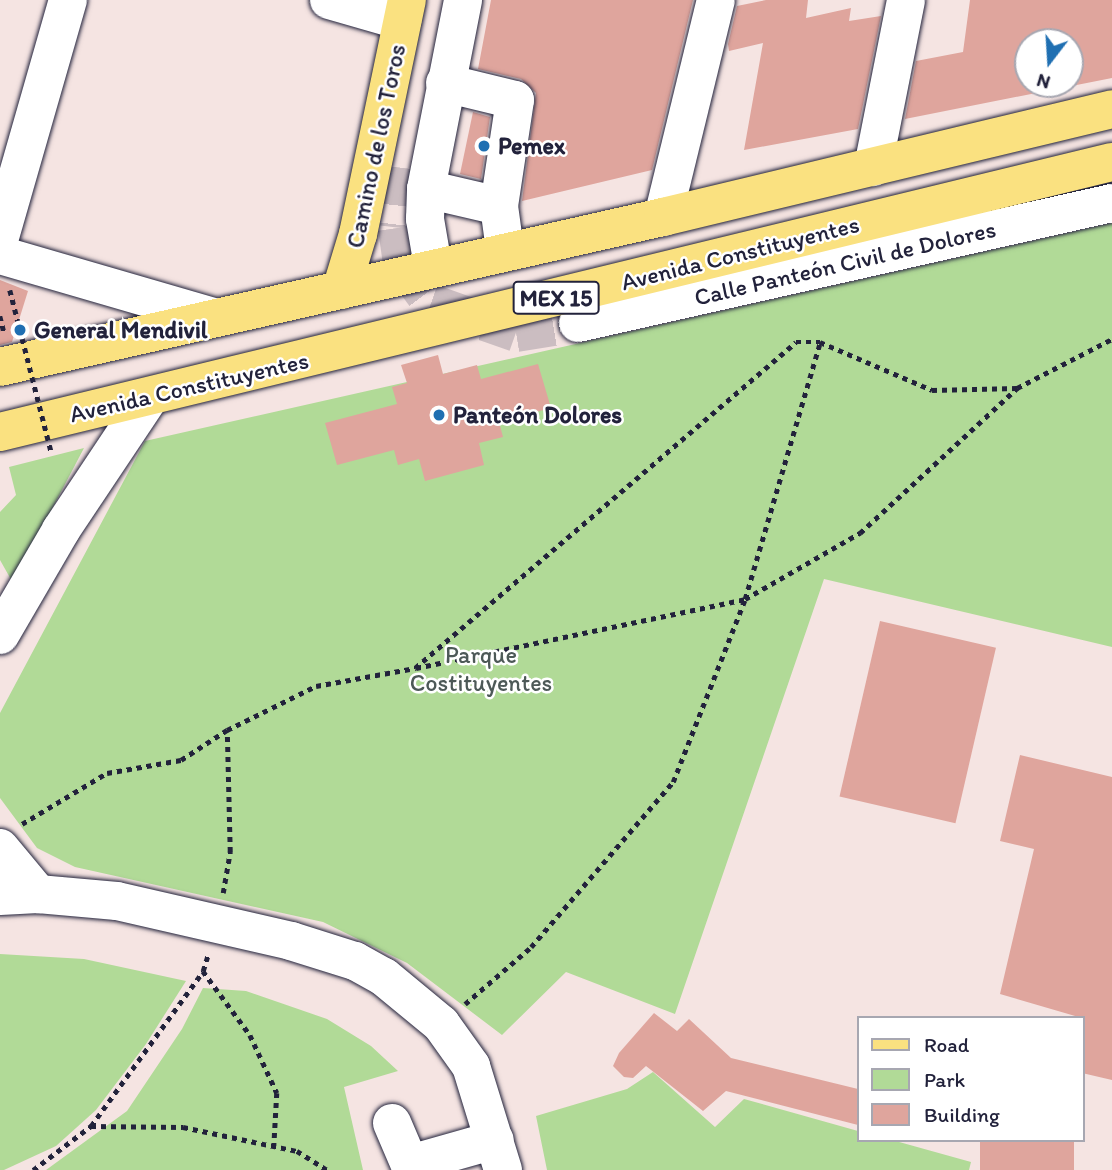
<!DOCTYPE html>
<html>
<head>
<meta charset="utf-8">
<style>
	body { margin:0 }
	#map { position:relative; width:1112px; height:1170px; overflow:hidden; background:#f5e4e2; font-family:Itim,sans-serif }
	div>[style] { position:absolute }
	.green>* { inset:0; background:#b1da97 }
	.building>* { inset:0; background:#dfa59d; transform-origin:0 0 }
	.minor-tunnel>* { height:38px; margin-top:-19px; transform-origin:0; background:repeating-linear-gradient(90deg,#cbbdc1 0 38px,transparent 0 57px) }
	.path>* { height:4.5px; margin-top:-2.25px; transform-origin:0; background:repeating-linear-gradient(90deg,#22223b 0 5px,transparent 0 10px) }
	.roads { filter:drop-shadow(0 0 2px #22223b) drop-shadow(0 0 2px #22223b) }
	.minor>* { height:38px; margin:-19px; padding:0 19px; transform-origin:19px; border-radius:19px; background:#fff }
	.major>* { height:38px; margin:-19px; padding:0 19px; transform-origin:19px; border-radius:19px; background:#fae180 }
	.highway>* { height:38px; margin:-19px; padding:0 19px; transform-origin:19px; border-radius:19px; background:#fae180 }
	.path-bridge>* { height:4.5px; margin-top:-2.25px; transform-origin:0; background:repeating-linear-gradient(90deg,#22223b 0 5px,transparent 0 10px) }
	.dots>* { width:19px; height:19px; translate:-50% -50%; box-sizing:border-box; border:4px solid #fff; border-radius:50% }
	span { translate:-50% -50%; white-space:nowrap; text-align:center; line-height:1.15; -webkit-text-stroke:5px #fff; paint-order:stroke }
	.shield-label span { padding:2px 5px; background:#fff; border:2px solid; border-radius:5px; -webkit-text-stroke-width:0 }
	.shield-label { font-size:23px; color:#22223b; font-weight:700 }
	.street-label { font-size:24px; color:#22223b }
	.poi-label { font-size:24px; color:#22223b; font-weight:700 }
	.left { translate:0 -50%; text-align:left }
	.park-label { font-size:24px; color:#4d5957 }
	.legend { position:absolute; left:857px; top:1016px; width:228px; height:126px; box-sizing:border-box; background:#fff; border:2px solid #a7a7b1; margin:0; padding:9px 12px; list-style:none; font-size:21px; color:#22223b }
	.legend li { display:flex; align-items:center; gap:14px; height:35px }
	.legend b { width:35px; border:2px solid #a7a7b1 }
	.north { position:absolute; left:1014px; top:28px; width:70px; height:70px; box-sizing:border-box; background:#fff; border:2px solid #a7a7b1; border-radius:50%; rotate:197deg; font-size:19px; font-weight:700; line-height:28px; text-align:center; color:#22223b }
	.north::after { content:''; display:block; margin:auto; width:24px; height:32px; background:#1f6fb2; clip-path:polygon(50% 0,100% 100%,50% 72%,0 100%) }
</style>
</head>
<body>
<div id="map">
	<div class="green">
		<div style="clip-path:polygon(1112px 223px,1112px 647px,824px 579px,675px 1014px,566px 972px,502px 1035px,407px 963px,323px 922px,75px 867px,37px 848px,0 798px,0 713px,145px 441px)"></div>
		<div style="clip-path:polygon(84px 448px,13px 583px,0 560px,0 512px,16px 495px,9px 467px)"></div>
		<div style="clip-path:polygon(0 954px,84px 959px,186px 981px,146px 1044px,96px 1110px,56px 1146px,4px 1170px,0 1170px)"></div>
		<div style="clip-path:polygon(203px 988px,246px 991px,327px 1019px,371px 1046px,398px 1071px,344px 1087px,363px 1170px,46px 1170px,127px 1111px,182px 1029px)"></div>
		<div style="clip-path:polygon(653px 1072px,715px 1127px,744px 1099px,858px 1131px,858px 1140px,892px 1140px,971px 1162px,969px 1170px,547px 1170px,536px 1116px,627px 1089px)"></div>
	</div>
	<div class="building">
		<div style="clip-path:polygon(491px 0,693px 0,652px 170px,522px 201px,536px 93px,521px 79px,478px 69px)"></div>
		<div style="clip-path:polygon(766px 0,808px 0,806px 18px,851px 8px,849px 21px,881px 16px,858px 129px,744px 150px,763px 43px,729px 51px,728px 44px,737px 6px)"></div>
		<div style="clip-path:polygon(evenodd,970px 0,1112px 0,1112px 78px,905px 119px,916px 61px,963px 52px,970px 0,1028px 42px,1070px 42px,1070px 84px,1028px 84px,1028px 42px)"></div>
		<div style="clip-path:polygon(473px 112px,490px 117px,481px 179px,460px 174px)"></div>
		<div style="clip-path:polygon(0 280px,28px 291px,12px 342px,0 345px)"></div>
		<div style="clip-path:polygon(438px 355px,443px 374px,477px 365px,481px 379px,538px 364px,551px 408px,499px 422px,503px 437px,479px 443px,484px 465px,425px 481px,419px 459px,398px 465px,394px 450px,337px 465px,325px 423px,397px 404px,392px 387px,407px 383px,401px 365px)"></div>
		<div style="left:880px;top:621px;width:119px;height:180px;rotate:13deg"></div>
		<div style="clip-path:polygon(1020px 755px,1112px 777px,1112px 1080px,1082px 1073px,1082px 1018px,1000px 994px,1034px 849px,1000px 841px)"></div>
		<div style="clip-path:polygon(654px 1013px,677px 1031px,689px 1019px,731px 1058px,858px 1089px,858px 1125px,726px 1091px,703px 1111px,646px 1066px,633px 1078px,624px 1077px,613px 1066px,619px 1053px)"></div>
		<div style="left:980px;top:1140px;width:94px;height:31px"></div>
	</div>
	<div class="minor-tunnel">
		<div style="left:404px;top:168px;width:60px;rotate:96.7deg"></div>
		<div style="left:397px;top:228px;width:36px;rotate:82deg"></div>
		<div style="left:402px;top:264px;width:49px;rotate:53.4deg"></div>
		<div style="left:431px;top:303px;width:90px;rotate:19.4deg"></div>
		<div style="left:516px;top:333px;width:63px;rotate:-9.2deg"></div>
	</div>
	<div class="path">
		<div style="left:0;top:316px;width:16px;rotate:76deg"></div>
		<div style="left:416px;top:668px;width:336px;rotate:-11.8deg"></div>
		<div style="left:745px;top:599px;width:133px;rotate:-29.9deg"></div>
		<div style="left:860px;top:533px;width:214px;rotate:-42.7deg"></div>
		<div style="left:1017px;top:388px;width:107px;rotate:-27.3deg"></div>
		<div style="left:22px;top:824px;width:99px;rotate:-31deg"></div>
		<div style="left:107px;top:773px;width:75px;rotate:-10deg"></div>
		<div style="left:181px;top:760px;width:55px;rotate:-33.1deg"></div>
		<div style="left:227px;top:730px;width:99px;rotate:-26.3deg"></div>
		<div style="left:316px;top:686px;width:101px;rotate:-10.3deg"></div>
		<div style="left:415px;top:668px;width:501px;rotate:-40.55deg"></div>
		<div style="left:796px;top:342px;width:24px"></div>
		<div style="left:820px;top:342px;width:122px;rotate:23.2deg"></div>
		<div style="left:932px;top:390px;width:85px;rotate:-1.3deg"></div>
		<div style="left:223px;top:893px;width:42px;rotate:-80.3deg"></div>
		<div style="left:230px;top:852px;width:122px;rotate:-91.4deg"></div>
		<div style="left:203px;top:971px;width:79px;rotate:53.7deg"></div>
		<div style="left:250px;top:1035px;width:64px;rotate:65deg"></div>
		<div style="left:277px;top:1093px;width:53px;rotate:93.2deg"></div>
		<div style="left:465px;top:1004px;width:87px;rotate:-40.8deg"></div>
		<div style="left:531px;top:947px;width:218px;rotate:-49.3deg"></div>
		<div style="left:673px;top:782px;width:197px;rotate:-68.5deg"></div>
		<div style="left:745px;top:599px;width:268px;rotate:-73.7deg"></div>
		<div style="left:91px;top:1126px;width:191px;rotate:-54.1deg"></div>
		<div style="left:203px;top:971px;width:17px;rotate:-73deg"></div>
		<div style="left:33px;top:1170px;width:73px;rotate:-37.2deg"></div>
		<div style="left:91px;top:1126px;width:92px;rotate:0.6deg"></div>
		<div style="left:183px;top:1127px;width:116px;rotate:11.9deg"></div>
		<div style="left:297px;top:1151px;width:36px;rotate:32deg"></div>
	</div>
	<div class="roads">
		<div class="minor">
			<div style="left:329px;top:0;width:76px;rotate:16deg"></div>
			<div style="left:445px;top:83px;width:72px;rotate:13.7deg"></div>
			<div style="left:515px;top:100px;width:107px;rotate:98.6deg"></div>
			<div style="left:499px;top:206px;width:44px;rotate:82.2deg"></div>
			<div style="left:873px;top:167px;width:170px;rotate:-78.8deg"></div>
			<div style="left:426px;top:189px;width:75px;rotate:13.1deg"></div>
			<div style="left:663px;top:217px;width:223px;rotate:-76.3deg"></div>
			<div style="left:0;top:237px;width:247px;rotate:-74deg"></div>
			<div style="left:0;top:255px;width:222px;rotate:16.2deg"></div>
			<div style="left:433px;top:266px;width:48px;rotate:-99.7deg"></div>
			<div style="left:425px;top:219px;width:30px;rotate:-88deg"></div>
			<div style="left:426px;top:189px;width:193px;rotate:-78.9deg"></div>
			<div style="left:578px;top:323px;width:547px;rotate:-12.67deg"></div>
			<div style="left:0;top:635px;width:121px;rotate:-59.8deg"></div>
			<div style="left:61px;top:530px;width:159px;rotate:-56.3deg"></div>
			<div style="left:0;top:848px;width:60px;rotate:50.4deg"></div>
			<div style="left:0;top:896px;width:38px;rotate:-3deg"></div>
			<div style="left:38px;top:894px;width:79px;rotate:5.1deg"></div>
			<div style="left:117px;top:901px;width:179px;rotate:12.9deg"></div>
			<div style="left:291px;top:941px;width:67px;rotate:17.4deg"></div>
			<div style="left:355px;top:961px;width:33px;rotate:29deg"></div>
			<div style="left:384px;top:977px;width:74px;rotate:39.5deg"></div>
			<div style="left:441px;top:1024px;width:52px;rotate:54.5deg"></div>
			<div style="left:471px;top:1066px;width:109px;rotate:72.9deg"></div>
			<div style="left:392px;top:1123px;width:51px;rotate:66.9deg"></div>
			<div style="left:410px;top:1164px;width:88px;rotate:-15.8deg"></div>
		</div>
		<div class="major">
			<div style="left:341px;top:290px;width:59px;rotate:-73.1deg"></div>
			<div style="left:358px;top:234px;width:239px;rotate:-78.2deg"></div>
		</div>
		<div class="highway">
			<div style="left:0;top:367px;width:680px;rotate:-12.75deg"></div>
			<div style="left:663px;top:217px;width:462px;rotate:-13.5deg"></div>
			<div style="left:0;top:432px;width:1144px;rotate:-13.65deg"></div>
		</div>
	</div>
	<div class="path-bridge">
		<div style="left:10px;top:290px;width:166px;rotate:75.7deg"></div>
	</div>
	<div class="dots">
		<div style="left:484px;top:146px;background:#1f6fb2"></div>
		<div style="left:20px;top:330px;background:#1f6fb2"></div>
		<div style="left:439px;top:415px;background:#1f6fb2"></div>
	</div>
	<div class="shield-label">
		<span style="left:556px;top:298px">MEX 15</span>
	</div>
	<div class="street-label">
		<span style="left:376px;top:146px;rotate:-78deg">Camino de los Toros</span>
		<span style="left:740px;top:253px;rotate:-14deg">Avenida Constituyentes</span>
		<span style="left:845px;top:263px;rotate:-13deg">Calle Panteón Civil de Dolores</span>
		<span style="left:189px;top:387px;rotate:-13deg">Avenida Constituyentes</span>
	</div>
	<div class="poi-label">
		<span class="left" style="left:498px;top:146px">Pemex</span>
		<span class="left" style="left:34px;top:330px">General Mendivil</span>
		<span class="left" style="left:453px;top:415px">Panteón Dolores</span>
	</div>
	<div class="park-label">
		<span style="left:481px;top:669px">Parque<br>Costituyentes</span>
	</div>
	<ul class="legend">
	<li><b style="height:9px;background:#fae180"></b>Road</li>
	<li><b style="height:19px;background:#b1da97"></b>Park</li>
	<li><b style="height:19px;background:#dfa59d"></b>Building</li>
	</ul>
	<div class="north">N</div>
</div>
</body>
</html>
